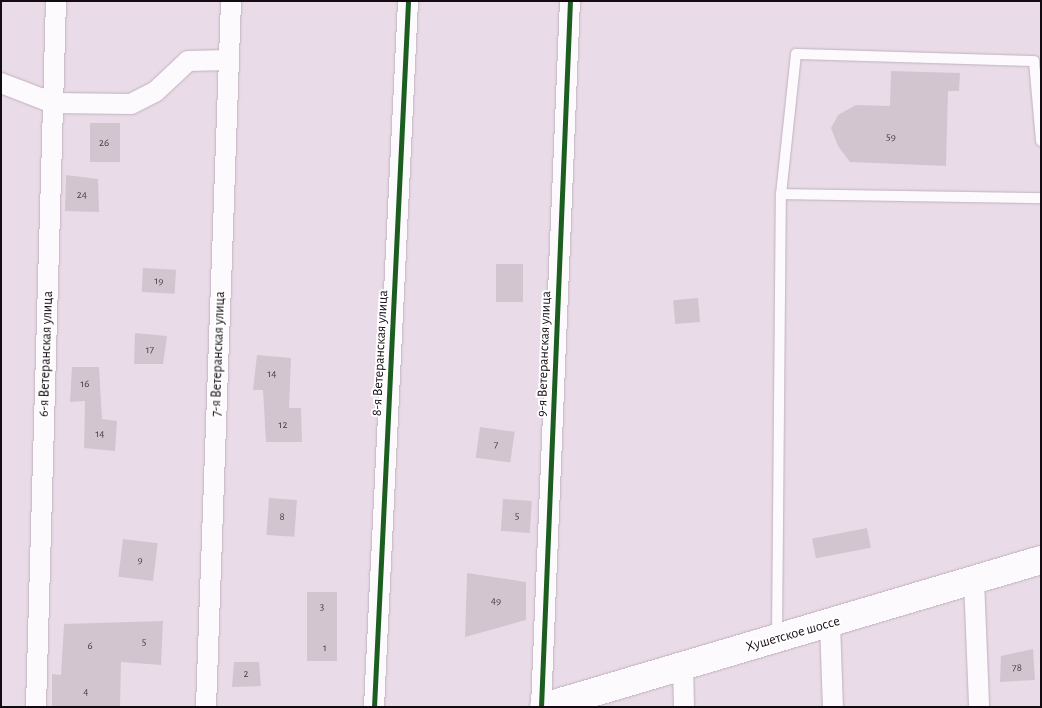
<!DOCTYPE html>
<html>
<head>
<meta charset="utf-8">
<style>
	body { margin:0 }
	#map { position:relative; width:1042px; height:708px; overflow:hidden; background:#eadbe8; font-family:"Alegreya Sans",sans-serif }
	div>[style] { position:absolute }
	.building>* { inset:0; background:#d2c5d0; transform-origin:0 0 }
	.roads { filter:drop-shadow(0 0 1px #beb2bd) drop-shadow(0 0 1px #beb2bd) }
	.service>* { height:10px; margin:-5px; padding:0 5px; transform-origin:5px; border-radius:5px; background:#fcfafc }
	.minor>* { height:20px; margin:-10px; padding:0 10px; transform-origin:10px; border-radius:10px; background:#fcfafc }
	.secondary>* { height:28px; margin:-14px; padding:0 14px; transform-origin:14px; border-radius:14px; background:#fcfafc }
	.cycleway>* { height:5px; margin:-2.5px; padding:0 2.5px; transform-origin:2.5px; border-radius:2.5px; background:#1b5e20 }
	span { translate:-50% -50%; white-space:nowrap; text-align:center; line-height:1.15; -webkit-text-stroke:4px #fff; paint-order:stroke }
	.number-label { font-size:11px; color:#453c44 }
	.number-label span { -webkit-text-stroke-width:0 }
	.street-label { font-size:14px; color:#130b12 }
	.frame { position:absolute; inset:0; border:2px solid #130b12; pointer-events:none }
</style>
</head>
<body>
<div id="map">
	<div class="building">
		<div style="clip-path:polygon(891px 71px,960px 73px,959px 91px,948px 91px,946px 166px,850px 162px,838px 146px,831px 128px,838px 115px,856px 105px,890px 106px)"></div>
		<div style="left:90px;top:123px;width:30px;height:39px"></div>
		<div style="clip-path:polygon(66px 175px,98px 179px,99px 212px,65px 211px)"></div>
		<div style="left:496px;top:264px;width:27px;height:38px"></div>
		<div style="left:143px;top:268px;width:33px;height:24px;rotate:3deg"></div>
		<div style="left:698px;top:298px;width:24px;height:25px;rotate:85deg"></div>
		<div style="clip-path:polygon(135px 333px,167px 336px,163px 364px,134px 364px)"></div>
		<div style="clip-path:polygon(257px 355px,291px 358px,289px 408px,301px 408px,302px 442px,266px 442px,263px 390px,253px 390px)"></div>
		<div style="clip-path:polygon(72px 367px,99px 367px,102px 419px,117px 421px,115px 451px,84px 448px,85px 401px,70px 402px)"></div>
		<div style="left:480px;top:427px;width:35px;height:31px;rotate:8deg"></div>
		<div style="left:269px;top:498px;width:28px;height:37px;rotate:4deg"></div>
		<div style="left:503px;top:499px;width:29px;height:32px;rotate:4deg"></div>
		<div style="left:867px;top:528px;width:20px;height:56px;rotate:79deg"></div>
		<div style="left:123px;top:539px;width:35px;height:38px;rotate:7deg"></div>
		<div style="clip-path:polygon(467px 573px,526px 582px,526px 620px,465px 637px)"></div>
		<div style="left:307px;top:592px;width:30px;height:69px"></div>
		<div style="clip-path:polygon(163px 621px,161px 665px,121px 662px,120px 707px,52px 707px,52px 674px,61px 675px,64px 624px)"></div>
		<div style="clip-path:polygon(1033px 649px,1035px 680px,1000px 682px,1001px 656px)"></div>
		<div style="clip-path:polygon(234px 662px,259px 662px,261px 686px,232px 687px)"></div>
	</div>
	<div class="roads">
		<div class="service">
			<div style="left:1041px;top:141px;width:80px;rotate:-95deg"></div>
			<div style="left:1034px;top:61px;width:238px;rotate:-178.3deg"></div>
			<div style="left:796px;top:54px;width:141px;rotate:96.1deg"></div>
			<div style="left:781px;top:194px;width:260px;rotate:0.9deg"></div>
			<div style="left:777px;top:636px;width:442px;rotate:-89.5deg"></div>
		</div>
		<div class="minor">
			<div style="left:1px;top:83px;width:56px;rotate:21deg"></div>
			<div style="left:53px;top:103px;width:78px;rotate:0.7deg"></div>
			<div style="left:131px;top:104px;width:27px;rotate:-27deg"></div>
			<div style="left:155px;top:92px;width:45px;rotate:-43.2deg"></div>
			<div style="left:188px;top:61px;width:41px;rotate:-1.4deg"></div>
			<div style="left:974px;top:580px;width:127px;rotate:87.7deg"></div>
			<div style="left:830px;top:623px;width:84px;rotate:88deg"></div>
			<div style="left:683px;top:666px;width:41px;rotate:88.6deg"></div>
			<div style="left:36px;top:707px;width:706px;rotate:-88.38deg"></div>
			<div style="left:206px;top:707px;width:706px;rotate:-87.97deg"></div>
			<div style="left:374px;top:707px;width:707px;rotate:-87.24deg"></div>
			<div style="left:541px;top:707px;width:707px;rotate:-87.65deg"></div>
		</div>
		<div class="secondary">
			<div style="left:544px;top:707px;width:518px;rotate:-16.48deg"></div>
		</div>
	</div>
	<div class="cycleway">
		<div style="left:374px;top:707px;width:707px;rotate:-87.24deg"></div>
		<div style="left:541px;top:707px;width:707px;rotate:-87.65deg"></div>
	</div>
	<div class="number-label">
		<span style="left:891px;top:137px">59</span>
		<span style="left:104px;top:143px">26</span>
		<span style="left:82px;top:195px">24</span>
		<span style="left:159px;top:281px">19</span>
		<span style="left:150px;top:350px">17</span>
		<span style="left:272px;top:374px">14</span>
		<span style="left:85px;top:384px">16</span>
		<span style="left:283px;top:425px">12</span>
		<span style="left:100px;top:434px">14</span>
		<span style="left:496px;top:445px">7</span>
		<span style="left:517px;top:516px">5</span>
		<span style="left:282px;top:517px">8</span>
		<span style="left:140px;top:560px">9</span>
		<span style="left:496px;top:601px">49</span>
		<span style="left:322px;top:607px">3</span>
		<span style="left:144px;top:642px">5</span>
		<span style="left:90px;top:646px">6</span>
		<span style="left:325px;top:648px">1</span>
		<span style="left:1017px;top:668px">78</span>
		<span style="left:246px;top:674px">2</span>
		<span style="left:86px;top:692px">4</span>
	</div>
	<div class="street-label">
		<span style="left:380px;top:353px;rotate:-87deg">8-я Ветеранская улица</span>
		<span style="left:46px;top:354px;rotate:-88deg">6-я Ветеранская улица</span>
		<span style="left:218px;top:354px;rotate:-88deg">7-я Ветеранская улица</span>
		<span style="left:544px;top:354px;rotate:-88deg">9-я Ветеранская улица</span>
		<span style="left:793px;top:634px;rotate:-16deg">Хушетское шоссе</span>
	</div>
	<div class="frame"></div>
</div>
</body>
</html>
